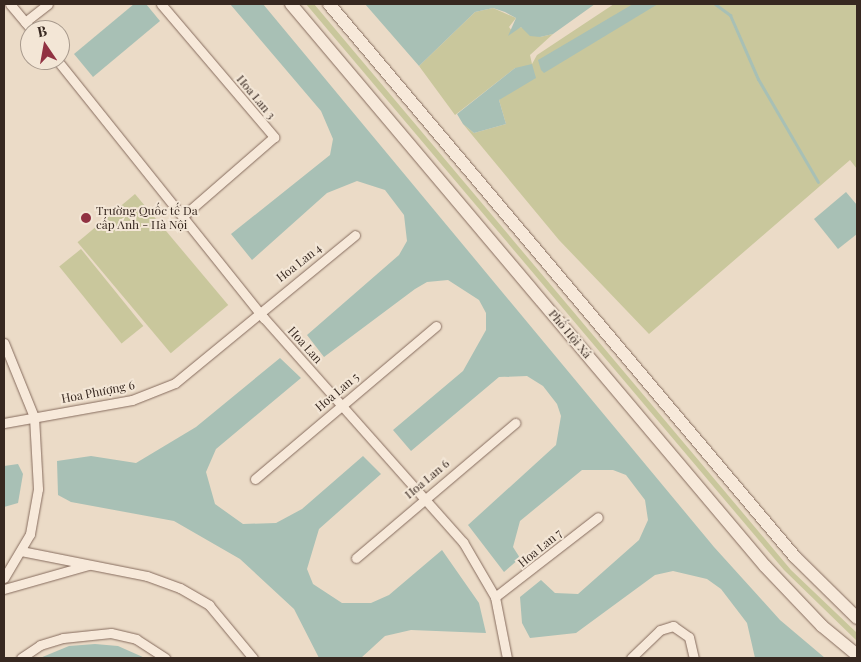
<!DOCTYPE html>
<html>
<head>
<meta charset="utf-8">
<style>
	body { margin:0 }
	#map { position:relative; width:861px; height:662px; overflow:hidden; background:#ebdbc7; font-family:"Playfair Display",serif }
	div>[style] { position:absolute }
	.green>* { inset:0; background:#c9c79c; transform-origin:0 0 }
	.water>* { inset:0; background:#a8c0b5 }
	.stream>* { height:3px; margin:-1.5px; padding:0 1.5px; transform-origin:1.5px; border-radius:1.5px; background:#a8c0b5 }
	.roads { filter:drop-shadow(0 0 1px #866c5e) drop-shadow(0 0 1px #866c5e) }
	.minor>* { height:9px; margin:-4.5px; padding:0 4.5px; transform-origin:4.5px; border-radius:4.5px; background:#f7e9da }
	.secondary>* { height:12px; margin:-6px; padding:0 6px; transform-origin:6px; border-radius:6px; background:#f7e9da }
	.dots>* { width:14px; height:14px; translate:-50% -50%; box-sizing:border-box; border:2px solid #f3e6d6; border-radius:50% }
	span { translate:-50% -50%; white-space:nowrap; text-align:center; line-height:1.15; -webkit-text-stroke:4px #f3e6d6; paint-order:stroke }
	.street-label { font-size:12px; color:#372820 }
	.poi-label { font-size:12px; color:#372820 }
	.left { translate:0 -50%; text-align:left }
	.frame { position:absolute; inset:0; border:5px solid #372820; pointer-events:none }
	.north { position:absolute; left:20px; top:20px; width:50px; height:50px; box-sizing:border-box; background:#f3e6d6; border:1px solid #a89a8d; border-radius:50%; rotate:348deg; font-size:14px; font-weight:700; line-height:20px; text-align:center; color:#372820 }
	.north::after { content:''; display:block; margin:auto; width:18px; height:22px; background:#913242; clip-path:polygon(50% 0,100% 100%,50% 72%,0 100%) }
</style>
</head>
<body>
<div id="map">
	<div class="green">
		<div style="clip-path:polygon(306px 4px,314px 4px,791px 570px,857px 633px,857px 641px,784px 570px)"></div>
		<div style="clip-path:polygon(614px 4px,857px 4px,857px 169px,850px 160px,649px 334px,559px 240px,463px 124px,474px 133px,506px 124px,499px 100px,527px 68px,515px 68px,455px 115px,419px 66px,475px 12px,493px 8px,516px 18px,509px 27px,512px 31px,521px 27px,540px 37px,553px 34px,530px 55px,532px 64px,537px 55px)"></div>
		<div style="left:135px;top:194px;width:145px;height:75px;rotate:50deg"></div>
		<div style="left:81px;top:249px;width:99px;height:28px;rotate:51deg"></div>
	</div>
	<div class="water">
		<div style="clip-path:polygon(134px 4px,146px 4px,160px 21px,93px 77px,74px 54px)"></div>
		<div style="clip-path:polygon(230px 4px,263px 4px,714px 547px,780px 620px,825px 658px,755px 658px,747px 623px,721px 589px,707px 579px,673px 571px,655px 575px,576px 633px,530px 638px,522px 623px,520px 597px,541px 580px,555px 593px,578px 594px,639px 540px,648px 520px,645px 500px,626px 475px,613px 470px,582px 470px,520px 521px,513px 547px,520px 558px,504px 572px,468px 525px,556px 445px,561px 416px,557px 404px,543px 386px,527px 376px,499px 377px,411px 451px,393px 430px,463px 371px,486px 330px,486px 313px,479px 300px,448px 280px,427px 282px,415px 289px,324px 357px,307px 335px,399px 255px,407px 241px,404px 215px,385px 190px,357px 181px,327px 193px,252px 260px,231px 234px,330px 155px,333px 139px,321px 111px)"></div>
		<div style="clip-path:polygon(365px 4px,595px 4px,553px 34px,540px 37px,530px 36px,521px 27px,508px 36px,516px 18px,505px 12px,493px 8px,475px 12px,419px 66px)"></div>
		<div style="clip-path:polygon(633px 4px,658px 4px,544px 73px,541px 70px,538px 60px)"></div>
		<div style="clip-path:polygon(532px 64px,536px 78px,499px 100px,506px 124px,474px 133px,463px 124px,457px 114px,515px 68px)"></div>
		<div style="clip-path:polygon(846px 192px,857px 205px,857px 234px,838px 249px,814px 219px)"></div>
		<div style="clip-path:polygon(280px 358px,301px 378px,216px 449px,206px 472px,215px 504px,243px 524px,276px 523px,302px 509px,363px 456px,381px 474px,319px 529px,307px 569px,313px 584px,342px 603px,371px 603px,389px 595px,442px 550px,479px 603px,486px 633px,411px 630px,385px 636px,361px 658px,319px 658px,294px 609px,240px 559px,174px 521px,71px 502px,58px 495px,57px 461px,91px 456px,136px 463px,196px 427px)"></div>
		<div style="clip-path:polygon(18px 464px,23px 474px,18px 503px,4px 507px,4px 466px)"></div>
		<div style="clip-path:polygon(95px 644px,118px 646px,145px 658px,40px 658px,69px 646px)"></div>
	</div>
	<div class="stream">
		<div style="left:715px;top:4px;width:19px;rotate:36deg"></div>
		<div style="left:730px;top:15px;width:70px;rotate:66.4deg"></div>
		<div style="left:758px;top:79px;width:119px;rotate:59.8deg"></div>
	</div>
	<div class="roads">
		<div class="minor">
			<div style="left:10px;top:4px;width:34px;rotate:50deg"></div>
			<div style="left:161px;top:4px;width:175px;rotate:49.6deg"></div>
			<div style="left:274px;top:137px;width:121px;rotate:139deg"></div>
			<div style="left:25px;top:22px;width:29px;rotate:-38deg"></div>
			<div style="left:57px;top:60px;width:331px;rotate:51.3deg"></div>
			<div style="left:264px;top:318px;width:300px;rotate:48.4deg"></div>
			<div style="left:463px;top:542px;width:64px;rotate:59.8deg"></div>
			<div style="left:495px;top:597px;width:62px;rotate:78.9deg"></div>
			<div style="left:4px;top:343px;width:80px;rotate:67.9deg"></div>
			<div style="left:34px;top:417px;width:72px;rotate:86.8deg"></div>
			<div style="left:38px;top:489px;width:46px;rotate:100.1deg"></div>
			<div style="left:30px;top:534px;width:51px;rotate:120.6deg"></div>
			<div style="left:4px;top:423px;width:130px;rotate:-10.2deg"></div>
			<div style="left:132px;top:400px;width:46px;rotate:-21.6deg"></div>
			<div style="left:175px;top:383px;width:233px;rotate:-39.4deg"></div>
			<div style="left:255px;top:479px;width:237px;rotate:-40.2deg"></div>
			<div style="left:21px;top:551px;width:128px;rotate:11.2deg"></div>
			<div style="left:147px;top:576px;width:35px;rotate:20deg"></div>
			<div style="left:180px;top:588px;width:34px;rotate:30deg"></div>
			<div style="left:209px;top:605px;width:69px;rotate:50.3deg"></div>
			<div style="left:356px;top:558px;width:209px;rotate:-40.3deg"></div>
			<div style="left:4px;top:589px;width:88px;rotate:-15.8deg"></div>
			<div style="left:495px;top:597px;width:130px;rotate:-37.8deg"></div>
			<div style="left:21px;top:658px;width:23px;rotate:-34deg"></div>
			<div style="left:40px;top:645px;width:24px;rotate:-17deg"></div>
			<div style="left:63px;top:638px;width:48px;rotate:-5.9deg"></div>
			<div style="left:111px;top:633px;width:26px;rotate:13deg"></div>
			<div style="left:136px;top:639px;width:35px;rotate:33deg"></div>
			<div style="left:631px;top:658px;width:40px;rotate:-44deg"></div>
			<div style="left:660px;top:630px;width:14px;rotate:-17deg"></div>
			<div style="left:673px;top:626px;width:19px;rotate:35deg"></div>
			<div style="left:689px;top:637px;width:22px;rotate:77deg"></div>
		</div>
		<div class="secondary">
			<div style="left:291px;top:4px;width:735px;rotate:49.86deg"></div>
			<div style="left:765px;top:566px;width:83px;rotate:46.5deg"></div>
			<div style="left:822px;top:626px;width:45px;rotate:39.6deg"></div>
			<div style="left:329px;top:4px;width:723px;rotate:49.88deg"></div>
			<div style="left:795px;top:557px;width:87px;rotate:44.5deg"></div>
		</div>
	</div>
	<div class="dots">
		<div style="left:86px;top:218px;background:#913242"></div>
	</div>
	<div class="street-label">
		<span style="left:256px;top:97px;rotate:50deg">Hoa Lan 3</span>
		<span style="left:299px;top:263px;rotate:-38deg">Hoa Lan 4</span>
		<span style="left:570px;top:334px;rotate:50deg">Phố Hội Xá</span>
		<span style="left:305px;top:345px;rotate:48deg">Hoa Lan</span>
		<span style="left:98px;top:392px;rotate:-11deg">Hoa Phượng 6</span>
		<span style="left:337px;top:392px;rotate:-40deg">Hoa Lan 5</span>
		<span style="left:427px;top:479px;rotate:-40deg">Hoa Lan 6</span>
		<span style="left:540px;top:548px;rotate:-39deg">Hoa Lan 7</span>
	</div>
	<div class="poi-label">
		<span class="left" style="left:96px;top:218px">Trường Quốc tế Đa<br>cấp Anh - Hà Nội</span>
	</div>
	<div class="frame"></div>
	<div class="north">B</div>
</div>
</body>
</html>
